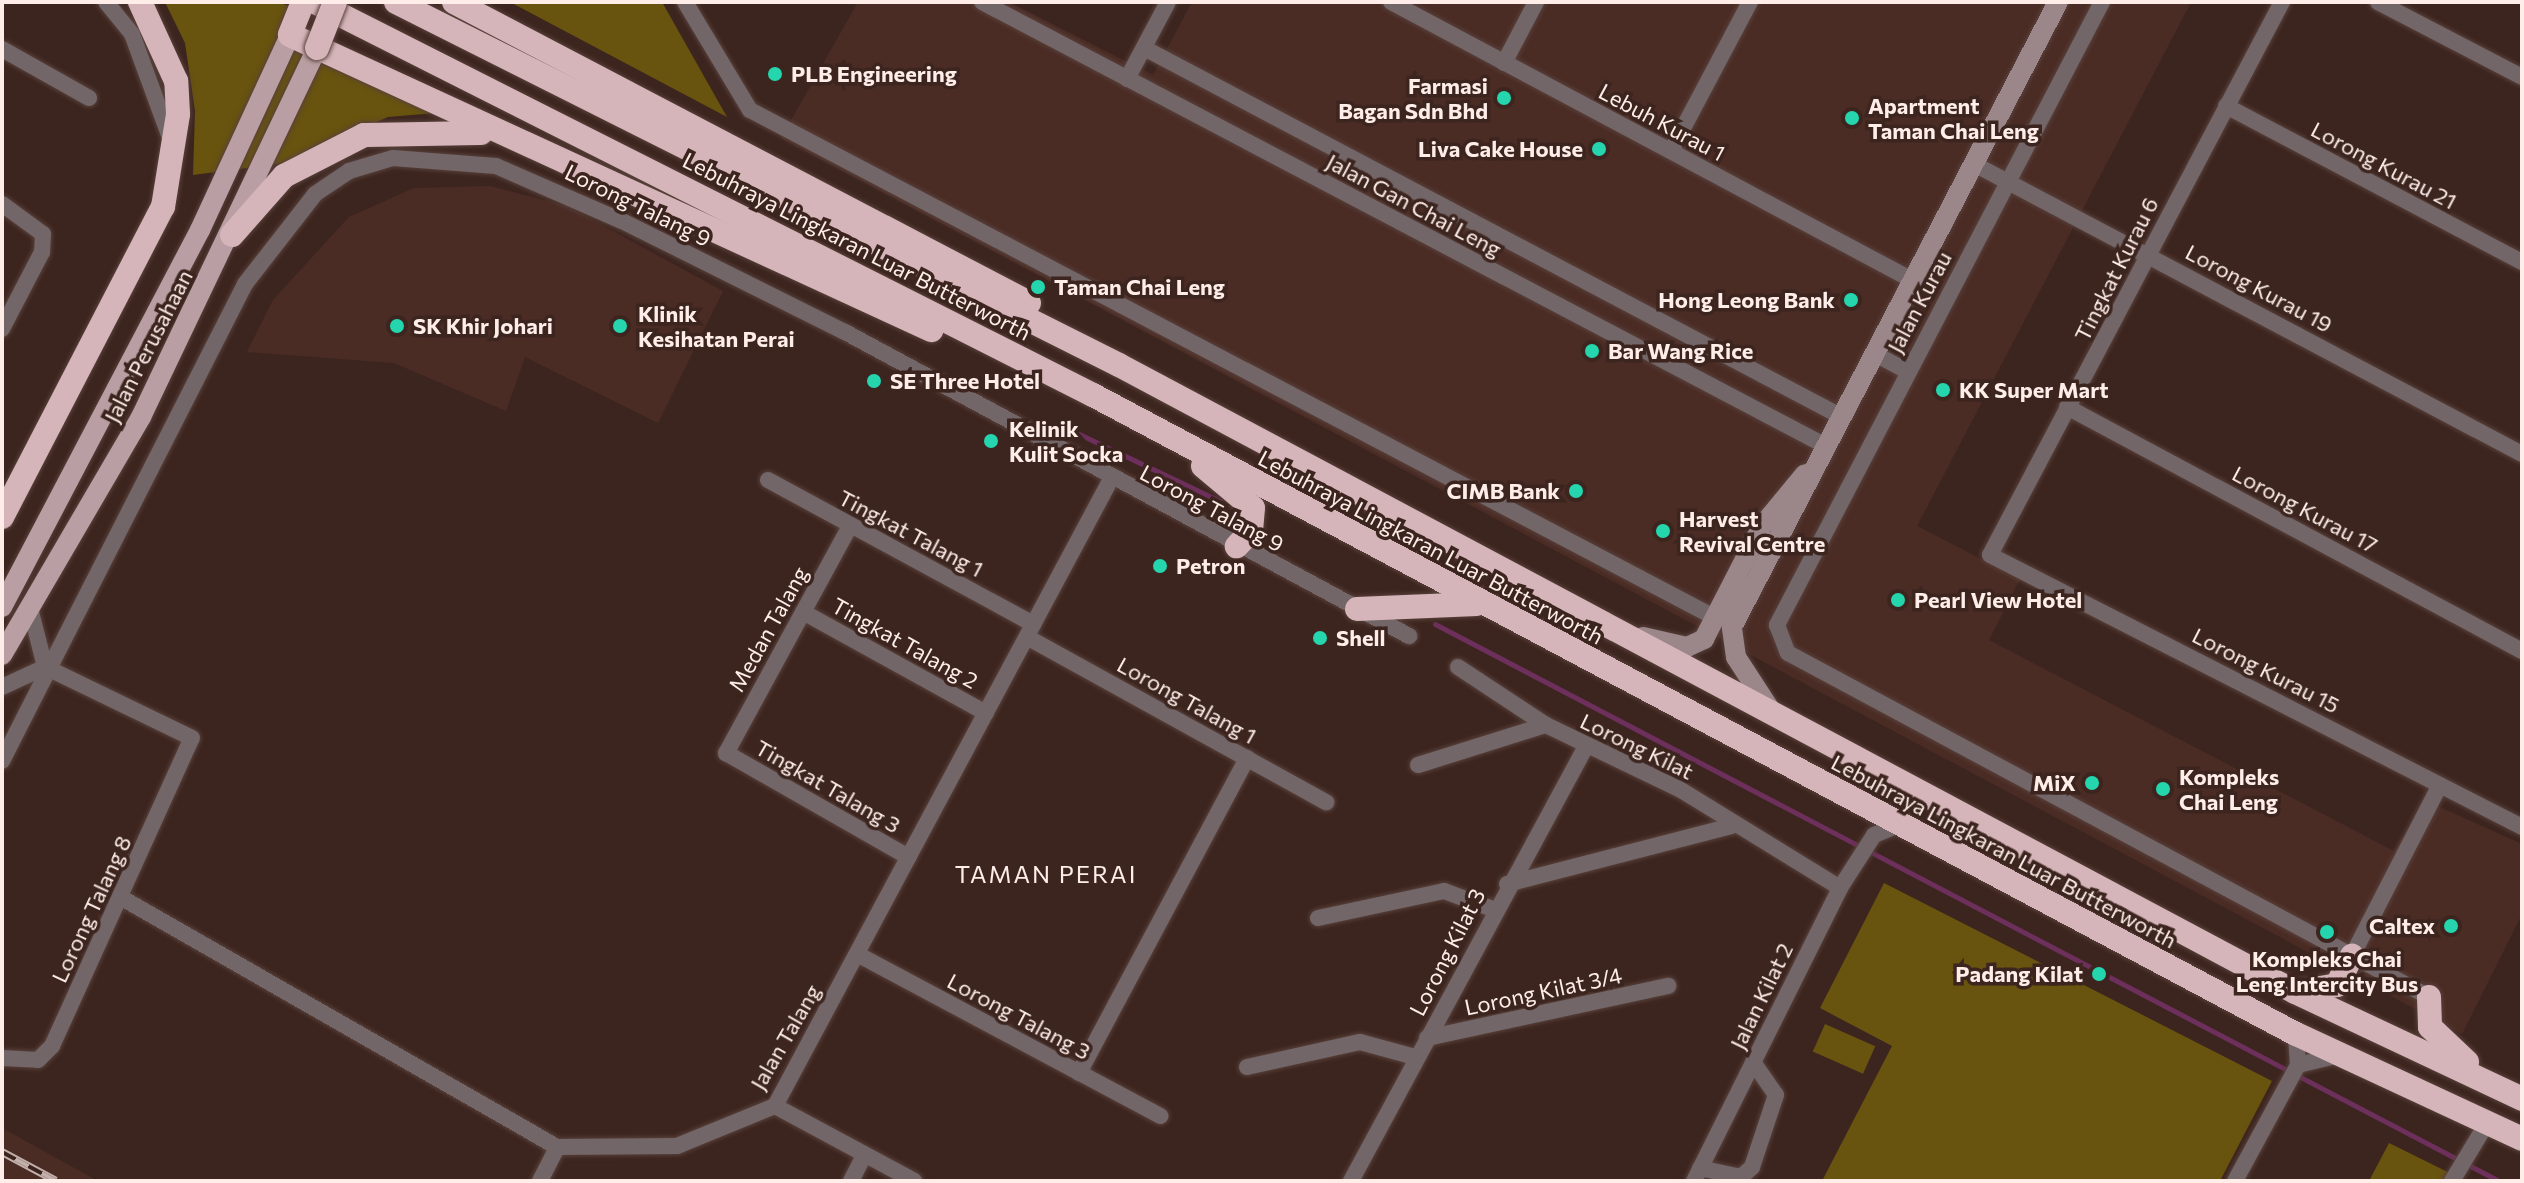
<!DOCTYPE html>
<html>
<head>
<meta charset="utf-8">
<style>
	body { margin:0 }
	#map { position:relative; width:2524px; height:1183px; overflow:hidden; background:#3d251f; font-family:Commissioner,sans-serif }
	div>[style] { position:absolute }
	.built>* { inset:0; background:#4b2c25 }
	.green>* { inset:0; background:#68530f; transform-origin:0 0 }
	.stream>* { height:5px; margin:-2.5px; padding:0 2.5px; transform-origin:2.5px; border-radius:2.5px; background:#6d2f5b }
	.roads { filter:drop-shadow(0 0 2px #58413b) drop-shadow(0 0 2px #58413b) }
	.street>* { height:16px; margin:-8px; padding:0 8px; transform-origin:8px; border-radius:8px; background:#736668 }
	.secondary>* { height:20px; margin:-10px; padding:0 10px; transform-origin:10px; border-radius:10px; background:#9b8689 }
	.primary>* { height:20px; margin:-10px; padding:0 10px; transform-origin:10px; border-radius:10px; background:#b99fa3 }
	.highway>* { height:24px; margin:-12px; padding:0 12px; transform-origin:12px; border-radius:12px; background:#d5b5ba }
	.rail>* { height:8px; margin-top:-4px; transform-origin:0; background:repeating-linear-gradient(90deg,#3d251f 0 15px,#c2afaa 0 30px); box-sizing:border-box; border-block:2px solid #c2afaa }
	.bridges { filter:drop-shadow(0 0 2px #58413b) drop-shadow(0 0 2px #58413b) }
	.highway-bridge>* { height:24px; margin:-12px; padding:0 12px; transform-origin:12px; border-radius:12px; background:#d5b5ba }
	.dots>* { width:22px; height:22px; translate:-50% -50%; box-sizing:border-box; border:4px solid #3d251f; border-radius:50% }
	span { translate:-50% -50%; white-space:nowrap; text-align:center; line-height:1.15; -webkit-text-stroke:7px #3d251f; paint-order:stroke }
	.poi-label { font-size:22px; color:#feede9; font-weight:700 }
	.left { translate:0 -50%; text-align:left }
	.right { translate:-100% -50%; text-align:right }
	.street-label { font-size:22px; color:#feede9 }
	.neighbourhood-label { font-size:24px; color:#feede9; letter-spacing:2px }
	.frame { position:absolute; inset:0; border:4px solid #feede9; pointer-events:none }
</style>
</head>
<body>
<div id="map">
	<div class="built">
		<div style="clip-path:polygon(858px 2px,1009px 2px,1153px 75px,1192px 2px,2191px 2px,1917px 526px,2020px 579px,1989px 640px,2394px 851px,2424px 800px,2522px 844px,2522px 914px,2462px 1034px,781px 138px)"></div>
		<div style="clip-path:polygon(490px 186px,567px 206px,723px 291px,658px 423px,525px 357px,506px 411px,394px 363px,247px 352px,273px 300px,349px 217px,414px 188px)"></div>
		<div style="clip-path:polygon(2px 1128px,98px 1181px,2px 1181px)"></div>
	</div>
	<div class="green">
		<div style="clip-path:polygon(165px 2px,278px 2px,296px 9px,281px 33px,436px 113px,388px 117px,284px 163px,193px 175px,195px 111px,185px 43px)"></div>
		<div style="clip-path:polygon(510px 2px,662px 2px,727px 117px)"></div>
		<div style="clip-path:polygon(1884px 883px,2272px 1081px,2220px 1181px,1822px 1181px,1892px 1046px,1820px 1008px)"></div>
		<div style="left:1825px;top:1024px;width:55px;height:30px;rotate:24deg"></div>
		<div style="clip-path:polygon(2389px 1143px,2466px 1181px,2369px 1181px)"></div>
	</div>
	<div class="stream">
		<div style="left:1079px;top:434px;width:156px;rotate:25.4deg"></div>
		<div style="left:1435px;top:624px;width:1201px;rotate:27.63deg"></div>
	</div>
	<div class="roads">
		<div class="street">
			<div style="left:106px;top:2px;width:41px;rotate:50.9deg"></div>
			<div style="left:132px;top:34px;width:111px;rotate:69.9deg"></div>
			<div style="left:685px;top:2px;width:126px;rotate:59deg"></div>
			<div style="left:750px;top:110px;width:1091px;rotate:27.74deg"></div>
			<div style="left:982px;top:2px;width:954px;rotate:27.75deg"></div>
			<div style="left:1391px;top:2px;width:593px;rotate:28.08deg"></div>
			<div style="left:2102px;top:2px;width:703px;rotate:117.55deg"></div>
			<div style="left:1777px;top:625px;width:30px;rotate:69deg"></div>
			<div style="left:1788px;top:653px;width:727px;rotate:28.22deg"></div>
			<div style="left:2282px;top:2px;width:625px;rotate:117.84deg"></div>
			<div style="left:1990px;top:555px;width:598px;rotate:27.08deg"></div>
			<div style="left:2378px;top:2px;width:162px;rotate:27.5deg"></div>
			<div style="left:1144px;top:48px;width:790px;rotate:27.86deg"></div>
			<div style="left:2px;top:49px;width:100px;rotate:29.4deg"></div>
			<div style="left:1504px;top:63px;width:69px;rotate:-62.3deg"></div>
			<div style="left:1127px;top:79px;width:87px;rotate:-62deg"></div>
			<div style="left:2226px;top:106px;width:335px;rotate:27.8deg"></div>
			<div style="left:1671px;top:151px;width:169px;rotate:-62.1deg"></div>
			<div style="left:1974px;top:164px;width:620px;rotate:27.89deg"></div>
			<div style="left:2px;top:204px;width:51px;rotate:36.2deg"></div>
			<div style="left:43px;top:234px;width:18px;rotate:93deg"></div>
			<div style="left:42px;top:252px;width:87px;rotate:117.5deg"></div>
			<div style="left:1875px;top:354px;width:38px;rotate:28deg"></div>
			<div style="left:2067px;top:407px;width:516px;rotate:28.2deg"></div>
			<div style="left:768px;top:480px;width:302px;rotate:28.5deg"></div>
			<div style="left:850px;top:526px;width:259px;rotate:118.6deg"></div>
			<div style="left:726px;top:753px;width:210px;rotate:29.7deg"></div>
			<div style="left:30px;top:608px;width:61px;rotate:75.7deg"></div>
			<div style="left:803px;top:612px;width:209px;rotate:28.9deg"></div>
			<div style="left:1027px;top:637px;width:342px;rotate:28.9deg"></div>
			<div style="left:1458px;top:667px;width:105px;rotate:33.4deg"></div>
			<div style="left:1546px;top:725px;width:150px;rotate:25.7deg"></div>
			<div style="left:1681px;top:790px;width:187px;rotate:31.6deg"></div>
			<div style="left:2px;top:687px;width:47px;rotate:-24.9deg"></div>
			<div style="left:2px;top:761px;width:535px;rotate:-63deg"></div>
			<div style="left:245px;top:284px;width:114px;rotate:-52.1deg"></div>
			<div style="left:315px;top:194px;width:41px;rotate:-34.1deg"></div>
			<div style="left:349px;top:171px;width:46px;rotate:-16.5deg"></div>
			<div style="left:393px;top:158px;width:103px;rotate:4.4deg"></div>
			<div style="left:496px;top:166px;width:137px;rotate:23.6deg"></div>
			<div style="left:622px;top:221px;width:249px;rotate:26.5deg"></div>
			<div style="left:845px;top:332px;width:641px;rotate:28.32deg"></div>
			<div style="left:1418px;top:765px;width:134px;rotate:-17.4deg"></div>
			<div style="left:1507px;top:884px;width:231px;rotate:-14.5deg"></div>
			<div style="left:122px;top:898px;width:501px;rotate:29.79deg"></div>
			<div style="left:557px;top:1147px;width:120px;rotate:-0.5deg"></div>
			<div style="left:677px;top:1146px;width:106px;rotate:-22.2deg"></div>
			<div style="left:775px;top:1106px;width:711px;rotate:-61.81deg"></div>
			<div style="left:1318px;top:918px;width:129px;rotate:-12.1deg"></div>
			<div style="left:1444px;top:891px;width:52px;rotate:20.2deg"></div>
			<div style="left:857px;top:954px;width:344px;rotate:28.1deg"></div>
			<div style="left:2352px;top:956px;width:192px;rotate:-62.8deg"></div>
			<div style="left:1427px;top:1038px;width:247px;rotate:-12.2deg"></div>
			<div style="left:2px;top:1058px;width:36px;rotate:3deg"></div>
			<div style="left:38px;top:1060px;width:20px;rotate:-45deg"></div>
			<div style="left:52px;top:1046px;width:338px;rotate:-65.6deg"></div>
			<div style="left:192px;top:738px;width:163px;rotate:-154.2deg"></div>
			<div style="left:2298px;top:1065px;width:43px;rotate:-13.4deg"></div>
			<div style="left:1247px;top:1067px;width:116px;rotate:-12.5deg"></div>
			<div style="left:1360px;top:1042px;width:57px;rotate:15.3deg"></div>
			<div style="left:1079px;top:1073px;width:357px;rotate:-61.9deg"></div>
			<div style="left:775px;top:1106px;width:158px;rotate:28.3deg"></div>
			<div style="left:1700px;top:1168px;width:42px;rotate:12.4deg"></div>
			<div style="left:1741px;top:1177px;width:15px;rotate:-42deg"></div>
			<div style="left:1752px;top:1167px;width:76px;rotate:-71.6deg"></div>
			<div style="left:1776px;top:1095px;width:40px;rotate:-124.9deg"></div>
			<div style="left:540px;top:1181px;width:38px;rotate:-63deg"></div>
			<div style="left:851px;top:1181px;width:30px;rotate:-63deg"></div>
			<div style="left:1351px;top:1181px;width:494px;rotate:-61.6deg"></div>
			<div style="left:1694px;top:1181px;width:327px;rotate:-63.5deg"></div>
			<div style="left:1840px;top:888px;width:63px;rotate:-57.3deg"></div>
			<div style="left:1874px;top:835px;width:27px;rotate:-22deg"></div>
			<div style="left:2235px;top:1181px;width:132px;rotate:-61.5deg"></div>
			<div style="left:2298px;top:1065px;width:31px;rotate:-94deg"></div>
			<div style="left:2452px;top:1181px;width:68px;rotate:-58.9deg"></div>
		</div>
		<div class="secondary">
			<div style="left:1643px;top:637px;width:45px;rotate:12.8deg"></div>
			<div style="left:1687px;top:647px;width:19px;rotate:-25deg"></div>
			<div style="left:1704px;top:639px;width:127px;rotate:-62.8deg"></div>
			<div style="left:1762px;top:526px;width:67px;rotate:-50.4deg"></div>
			<div style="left:1773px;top:714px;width:68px;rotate:-123deg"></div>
			<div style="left:1736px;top:657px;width:30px;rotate:-98deg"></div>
			<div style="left:1732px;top:627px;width:705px;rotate:-62.45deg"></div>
		</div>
		<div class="primary">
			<div style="left:2px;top:607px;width:426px;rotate:-62.3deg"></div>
			<div style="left:200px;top:230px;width:215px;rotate:-65.2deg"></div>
			<div style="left:2px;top:655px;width:276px;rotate:-59.7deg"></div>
			<div style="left:141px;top:417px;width:409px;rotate:-64.5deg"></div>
		</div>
		<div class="highway">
			<div style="left:303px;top:2px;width:35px;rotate:112deg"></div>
			<div style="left:290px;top:35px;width:706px;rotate:24.71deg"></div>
			<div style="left:315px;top:2px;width:872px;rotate:26.8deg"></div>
			<div style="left:1093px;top:395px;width:1362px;rotate:27.98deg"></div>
			<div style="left:2296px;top:1034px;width:249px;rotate:24.9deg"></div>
			<div style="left:396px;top:2px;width:809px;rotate:26.66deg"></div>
			<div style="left:1119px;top:365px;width:1333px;rotate:28.06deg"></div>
			<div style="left:2295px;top:992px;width:251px;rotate:25.2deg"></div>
			<div style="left:454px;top:2px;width:649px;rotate:27.63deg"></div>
			<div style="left:232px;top:235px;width:79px;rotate:-48.6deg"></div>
			<div style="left:284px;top:176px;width:90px;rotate:-27.1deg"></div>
			<div style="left:364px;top:135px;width:117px;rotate:-1deg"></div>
			<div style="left:1203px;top:466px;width:65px;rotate:40deg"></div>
			<div style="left:1253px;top:508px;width:23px;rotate:95deg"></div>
			<div style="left:1251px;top:531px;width:21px;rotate:133deg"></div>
			<div style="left:2px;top:517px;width:349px;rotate:-62.6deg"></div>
			<div style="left:163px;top:207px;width:94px;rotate:-80.8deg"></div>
			<div style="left:178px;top:114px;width:33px;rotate:-93deg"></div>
			<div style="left:176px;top:81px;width:87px;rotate:-114.5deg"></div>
			<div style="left:1357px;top:609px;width:120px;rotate:-2.4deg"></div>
			<div style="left:2297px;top:992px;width:41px;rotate:-9.9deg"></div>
			<div style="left:2337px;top:985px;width:33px;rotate:-63deg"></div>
			<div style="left:2429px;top:997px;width:30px;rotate:88deg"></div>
			<div style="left:2430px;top:1027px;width:51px;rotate:43.4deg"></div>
		</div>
	</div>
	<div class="rail">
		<div style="left:2px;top:1152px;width:61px;rotate:28.2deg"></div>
	</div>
	<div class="bridges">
		<div class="highway-bridge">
			<div style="left:317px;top:48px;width:49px;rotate:-68.6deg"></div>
		</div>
	</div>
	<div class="dots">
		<div style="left:775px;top:74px;background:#24d5ae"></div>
		<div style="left:1504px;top:98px;background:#24d5ae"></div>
		<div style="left:1852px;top:118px;background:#24d5ae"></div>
		<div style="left:1599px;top:149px;background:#24d5ae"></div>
		<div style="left:1038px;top:287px;background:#24d5ae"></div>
		<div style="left:1851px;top:300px;background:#24d5ae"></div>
		<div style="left:397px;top:326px;background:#24d5ae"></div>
		<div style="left:620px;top:326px;background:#24d5ae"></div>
		<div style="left:1592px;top:351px;background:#24d5ae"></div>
		<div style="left:874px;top:381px;background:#24d5ae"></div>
		<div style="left:1943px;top:390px;background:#24d5ae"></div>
		<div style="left:991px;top:441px;background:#24d5ae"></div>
		<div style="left:1576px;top:491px;background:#24d5ae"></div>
		<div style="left:1663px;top:531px;background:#24d5ae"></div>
		<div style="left:1160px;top:566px;background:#24d5ae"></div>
		<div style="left:1898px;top:600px;background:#24d5ae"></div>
		<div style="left:1320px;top:638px;background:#24d5ae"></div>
		<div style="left:2092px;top:783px;background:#24d5ae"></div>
		<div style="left:2163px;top:789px;background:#24d5ae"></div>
		<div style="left:2451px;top:926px;background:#24d5ae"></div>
		<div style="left:2327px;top:932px;background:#24d5ae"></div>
		<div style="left:2099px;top:974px;background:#24d5ae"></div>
	</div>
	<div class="poi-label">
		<span class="left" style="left:791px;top:74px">PLB Engineering</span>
		<span class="right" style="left:1488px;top:98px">Farmasi<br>Bagan Sdn Bhd</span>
		<span class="left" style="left:1868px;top:118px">Apartment<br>Taman Chai Leng</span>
		<span class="right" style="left:1583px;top:149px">Liva Cake House</span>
		<span class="left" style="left:1054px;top:287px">Taman Chai Leng</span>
		<span class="right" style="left:1835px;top:300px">Hong Leong Bank</span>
		<span class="left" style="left:638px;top:326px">Klinik<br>Kesihatan Perai</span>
		<span class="left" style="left:413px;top:326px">SK Khir Johari</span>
		<span class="left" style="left:1608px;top:351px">Bar Wang Rice</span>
		<span class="left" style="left:890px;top:381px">SE Three Hotel</span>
		<span class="left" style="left:1959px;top:390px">KK Super Mart</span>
		<span class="left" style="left:1009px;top:441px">Kelinik<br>Kulit Socka</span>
		<span class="right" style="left:1560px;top:491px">CIMB Bank</span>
		<span class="left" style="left:1679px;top:531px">Harvest<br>Revival Centre</span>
		<span class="left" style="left:1176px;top:566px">Petron</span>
		<span class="left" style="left:1914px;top:600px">Pearl View Hotel</span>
		<span class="left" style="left:1336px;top:638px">Shell</span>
		<span class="left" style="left:2179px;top:789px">Kompleks<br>Chai Leng</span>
		<span class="right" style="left:2076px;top:783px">MiX</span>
		<span class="right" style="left:2435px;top:926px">Caltex</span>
		<span style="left:2327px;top:971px">Kompleks Chai<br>Leng Intercity Bus</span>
		<span class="right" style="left:2083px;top:974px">Padang Kilat</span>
	</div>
	<div class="street-label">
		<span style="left:1662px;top:122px;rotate:28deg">Lebuh Kurau 1</span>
		<span style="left:2384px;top:165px;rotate:28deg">Lorong Kurau 21</span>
		<span style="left:638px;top:205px;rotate:26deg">Lorong Talang 9</span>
		<span style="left:1414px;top:205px;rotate:28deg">Jalan Gan Chai Leng</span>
		<span style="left:857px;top:246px;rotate:27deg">Lebuhraya Lingkaran Luar Butterworth</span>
		<span style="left:2116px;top:269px;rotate:-63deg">Tingkat Kurau 6</span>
		<span style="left:2259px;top:288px;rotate:28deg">Lorong Kurau 19</span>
		<span style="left:1919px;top:302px;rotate:-62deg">Jalan Kurau</span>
		<span style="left:148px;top:346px;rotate:-63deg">Jalan Perusahaan</span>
		<span style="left:1212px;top:508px;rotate:28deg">Lorong Talang 9</span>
		<span style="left:2305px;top:509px;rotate:28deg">Lorong Kurau 17</span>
		<span style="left:911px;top:533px;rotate:28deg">Tingkat Talang 1</span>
		<span style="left:1431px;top:547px;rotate:28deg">Lebuhraya Lingkaran Luar Butterworth</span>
		<span style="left:768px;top:629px;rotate:-61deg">Medan Talang</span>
		<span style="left:905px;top:643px;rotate:29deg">Tingkat Talang 2</span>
		<span style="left:2266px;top:670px;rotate:27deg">Lorong Kurau 15</span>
		<span style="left:1187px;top:700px;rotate:29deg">Lorong Talang 1</span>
		<span style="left:1637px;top:746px;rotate:26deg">Lorong Kilat</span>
		<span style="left:828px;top:786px;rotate:30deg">Tingkat Talang 3</span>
		<span style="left:2004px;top:851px;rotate:28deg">Lebuhraya Lingkaran Luar Butterworth</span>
		<span style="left:91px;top:909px;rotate:-65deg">Lorong Talang 8</span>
		<span style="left:1447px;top:952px;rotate:-63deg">Lorong Kilat 3</span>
		<span style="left:1543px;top:991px;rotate:-12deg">Lorong Kilat 3/4</span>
		<span style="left:1761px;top:996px;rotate:-64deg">Jalan Kilat 2</span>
		<span style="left:1019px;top:1016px;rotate:28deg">Lorong Talang 3</span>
		<span style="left:785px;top:1037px;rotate:-60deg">Jalan Talang</span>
	</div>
	<div class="neighbourhood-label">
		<span style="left:1046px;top:874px">TAMAN PERAI</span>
	</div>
	<div class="frame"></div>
</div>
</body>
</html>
